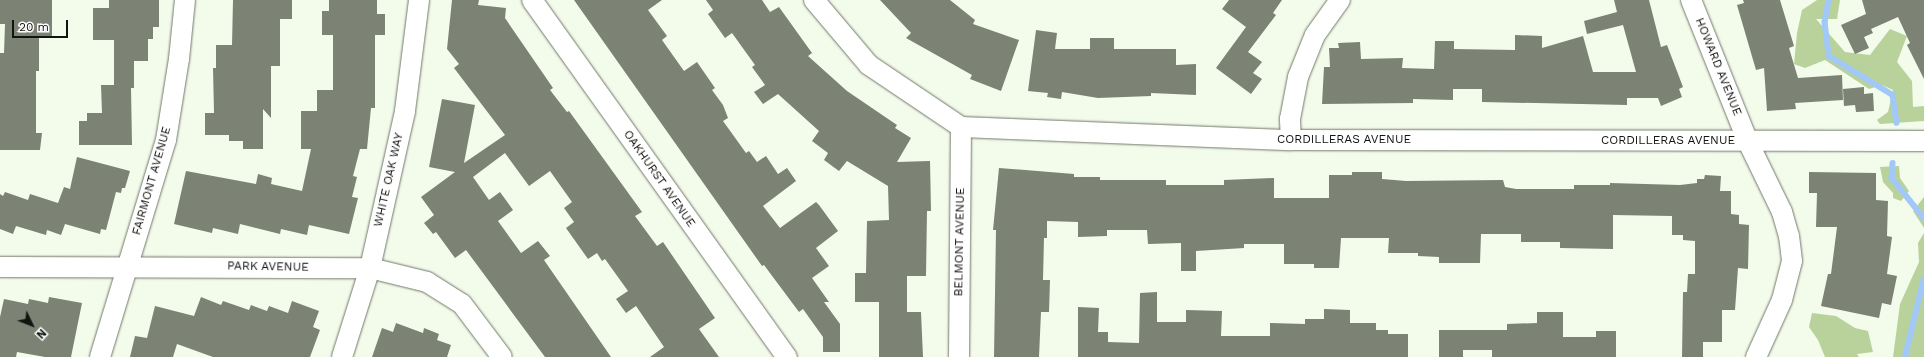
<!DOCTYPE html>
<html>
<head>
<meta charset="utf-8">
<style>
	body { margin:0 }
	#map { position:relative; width:1924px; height:357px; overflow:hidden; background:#f3fbeb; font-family:"Work Sans",sans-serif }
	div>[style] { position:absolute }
	.forest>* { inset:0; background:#b9d29b }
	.stream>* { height:5.5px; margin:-2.75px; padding:0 2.75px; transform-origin:2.75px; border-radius:2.75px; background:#a1c8f7 }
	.building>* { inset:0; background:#7c8274 }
	.roads { filter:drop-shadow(0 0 1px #71786a) drop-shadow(0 0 1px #71786a) }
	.minor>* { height:20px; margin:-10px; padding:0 10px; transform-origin:10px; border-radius:10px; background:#fff }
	span { translate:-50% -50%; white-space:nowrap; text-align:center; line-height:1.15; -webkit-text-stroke:3px #fff; paint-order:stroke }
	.street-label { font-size:12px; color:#12140f }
	.north { position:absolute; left:12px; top:305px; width:40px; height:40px; -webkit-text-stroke:3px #fff; paint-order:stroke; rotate:133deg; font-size:11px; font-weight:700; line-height:16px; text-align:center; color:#12140f }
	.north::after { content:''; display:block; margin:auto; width:14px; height:18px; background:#12140f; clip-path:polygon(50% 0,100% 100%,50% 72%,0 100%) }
	.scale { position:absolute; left:12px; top:20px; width:56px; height:18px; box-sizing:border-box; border:2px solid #12140f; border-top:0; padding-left:5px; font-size:12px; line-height:14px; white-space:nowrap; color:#12140f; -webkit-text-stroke:3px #fff; paint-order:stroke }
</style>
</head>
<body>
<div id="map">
	<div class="forest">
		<div style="clip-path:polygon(1817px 0,1840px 0,1837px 19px,1816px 19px,1845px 52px,1870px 55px,1890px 29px,1907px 36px,1897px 62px,1912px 81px,1913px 107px,1924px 106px,1924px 121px,1880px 124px,1877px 120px,1888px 112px,1893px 90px,1882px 85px,1869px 89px,1825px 60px,1805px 68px,1794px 64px,1797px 33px,1802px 10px)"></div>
		<div style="clip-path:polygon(1899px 166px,1900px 178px,1909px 191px,1901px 201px,1893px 198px,1893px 193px,1883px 182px,1880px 167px)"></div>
		<div style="clip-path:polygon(1924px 197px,1924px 228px,1913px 211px)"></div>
		<div style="clip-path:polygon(1924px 233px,1924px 357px,1893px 357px,1900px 304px,1919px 262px,1918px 243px)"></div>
		<div style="clip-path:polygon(1812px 313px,1836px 316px,1855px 328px,1868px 331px,1873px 352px,1857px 354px,1859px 357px,1825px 357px,1818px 340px,1809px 327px)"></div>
	</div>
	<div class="stream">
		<div style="left:1829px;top:0;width:22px;rotate:100deg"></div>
		<div style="left:1825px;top:22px;width:34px;rotate:83deg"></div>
		<div style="left:1829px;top:56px;width:75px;rotate:31.4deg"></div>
		<div style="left:1893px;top:95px;width:28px;rotate:82deg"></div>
		<div style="left:1893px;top:163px;width:15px;rotate:94deg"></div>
		<div style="left:1892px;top:178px;width:51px;rotate:51.3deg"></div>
		<div style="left:1905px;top:357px;width:81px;rotate:-76.5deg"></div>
	</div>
	<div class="building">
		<div style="clip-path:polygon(0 0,52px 0,52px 36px,39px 36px,39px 71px,36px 71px,36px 133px,42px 133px,40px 150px,0 150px,0 53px,4px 53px,5px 24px,0 24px)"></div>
		<div style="clip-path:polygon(109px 0,159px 0,159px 27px,153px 27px,153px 39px,148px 39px,148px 61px,134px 61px,134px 88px,131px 88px,132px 145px,79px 145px,79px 121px,87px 121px,87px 113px,102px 113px,101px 85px,114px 85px,114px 40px,93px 40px,93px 8px,109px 8px)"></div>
		<div style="clip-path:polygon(233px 0,292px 0,292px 19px,280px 19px,280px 66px,271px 66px,271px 118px,263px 109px,263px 149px,243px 149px,243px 141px,229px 141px,229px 135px,205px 135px,205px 113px,214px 113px,213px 68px,216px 68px,216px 45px,232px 45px)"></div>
		<div style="clip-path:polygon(329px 0,377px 0,377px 14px,385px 14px,385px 35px,375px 35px,375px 108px,371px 108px,367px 149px,360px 149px,353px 176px,357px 177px,352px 197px,358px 198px,349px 234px,309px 225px,307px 235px,281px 229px,280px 234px,240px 224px,238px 234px,213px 228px,212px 233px,174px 224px,186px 171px,256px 184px,258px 174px,272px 178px,271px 184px,302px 191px,311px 149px,301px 149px,301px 111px,317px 111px,317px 90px,333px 90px,333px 35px,322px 35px,322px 11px,329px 11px)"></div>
		<div style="clip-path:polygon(452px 0,479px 0,478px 5px,506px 8px,505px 18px,553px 88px,550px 90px,567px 112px,569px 111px,642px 212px,635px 216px,657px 246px,663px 242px,715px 318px,699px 329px,719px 357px,650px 357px,664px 347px,636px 306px,626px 313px,616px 299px,628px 291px,605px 259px,602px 261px,597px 253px,588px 259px,566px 228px,574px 222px,564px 208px,572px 202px,550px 171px,529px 186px,505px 153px,473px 177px,489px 200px,500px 192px,513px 210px,498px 221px,521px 253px,538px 241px,550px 256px,544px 260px,611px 357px,545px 357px,466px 250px,455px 258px,436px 232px,433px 234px,424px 223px,434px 215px,421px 197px,455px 172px,429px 167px,442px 99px,475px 105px,464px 163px,505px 135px,454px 68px,459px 64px,447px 49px)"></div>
		<div style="clip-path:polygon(574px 0,662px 0,648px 10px,667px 36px,662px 40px,684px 71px,697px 62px,715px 88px,712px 90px,723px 105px,728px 118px,723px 121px,746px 153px,749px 151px,757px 162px,766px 156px,778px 174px,787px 168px,796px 181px,763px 206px,780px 228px,816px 202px,819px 205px,838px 231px,816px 248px,829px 266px,812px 278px,829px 302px,824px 302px,840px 324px,840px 352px,823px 352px,823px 337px,803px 309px,799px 312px,764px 265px,762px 266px)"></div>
		<div style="clip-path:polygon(706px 0,762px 0,770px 12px,779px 7px,812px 53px,808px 56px,847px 91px,897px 125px,895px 128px,911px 138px,897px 162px,930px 161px,931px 211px,927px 211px,926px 276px,907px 276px,907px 312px,921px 312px,923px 357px,879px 357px,879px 302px,855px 302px,855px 273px,866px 273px,867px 221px,889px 220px,888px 186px,847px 161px,839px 171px,824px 160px,828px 153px,812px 141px,819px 131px,778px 94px,763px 104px,754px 92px,765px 85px,752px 67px,755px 65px,732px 33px,725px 38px,708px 14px,713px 10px)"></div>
		<div style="clip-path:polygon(880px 0,950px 0,975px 20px,973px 24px,1019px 40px,1001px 91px,970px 79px,972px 75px,906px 38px,911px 33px)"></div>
		<div style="clip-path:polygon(1229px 0,1282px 0,1273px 13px,1276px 15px,1248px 52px,1262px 62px,1253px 73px,1262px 79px,1251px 94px,1216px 68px,1246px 27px,1222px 9px)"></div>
		<div style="clip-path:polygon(1614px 0,1649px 0,1661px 47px,1667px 45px,1683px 87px,1679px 89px,1682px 97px,1661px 106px,1658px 98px,1627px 98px,1627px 105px,1482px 102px,1482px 89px,1453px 89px,1453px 100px,1413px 99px,1413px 103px,1322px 104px,1324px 67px,1330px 67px,1329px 48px,1339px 48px,1338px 43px,1360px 42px,1361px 59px,1403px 58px,1402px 68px,1434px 69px,1435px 41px,1454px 41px,1454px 49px,1515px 50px,1515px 35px,1542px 36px,1542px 48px,1583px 36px,1593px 72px,1636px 72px,1623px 25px,1587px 34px,1584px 21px,1617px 12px)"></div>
		<div style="clip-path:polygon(1743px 0,1780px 0,1794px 46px,1789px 48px,1798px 78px,1842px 75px,1843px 100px,1795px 103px,1796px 109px,1767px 111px,1764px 68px,1756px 70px,1737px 5px,1744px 3px)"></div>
		<div style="clip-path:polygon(1862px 0,1924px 0,1924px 79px,1907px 45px,1910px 43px,1898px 17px,1871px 29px,1873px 33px,1864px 37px,1869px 48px,1855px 54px,1841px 25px,1866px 14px)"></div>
		<div style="clip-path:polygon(1036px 30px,1057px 33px,1055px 49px,1090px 49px,1090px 38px,1114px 38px,1114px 49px,1176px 49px,1176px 65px,1196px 64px,1196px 95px,1151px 93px,1151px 96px,1098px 98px,1062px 92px,1061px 99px,1047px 97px,1048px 93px,1028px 91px)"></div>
		<div style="clip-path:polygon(1864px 87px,1864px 94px,1873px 93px,1874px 111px,1856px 112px,1855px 105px,1844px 106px,1843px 89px)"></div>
		<div style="clip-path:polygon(77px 157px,130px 171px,125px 188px,122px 188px,121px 193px,116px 192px,106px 230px,101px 229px,100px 234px,65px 224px,61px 235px,47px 230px,46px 235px,16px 226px,13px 234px,0 229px,0 194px,3px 196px,5px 192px,28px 200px,30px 194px,58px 203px,64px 187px,70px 189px)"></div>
		<div style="clip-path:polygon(999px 168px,1074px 174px,1074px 177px,1100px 177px,1100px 180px,1166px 180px,1166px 185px,1224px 185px,1224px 180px,1274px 178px,1274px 198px,1329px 198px,1329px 175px,1352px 175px,1352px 172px,1382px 172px,1382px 179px,1406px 181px,1503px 180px,1505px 187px,1516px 189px,1574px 189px,1574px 185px,1610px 185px,1610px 183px,1680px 185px,1697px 183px,1697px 179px,1704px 179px,1705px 175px,1721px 176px,1720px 191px,1731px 191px,1731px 214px,1739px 215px,1739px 224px,1749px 225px,1748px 269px,1738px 268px,1735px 310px,1722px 310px,1722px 342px,1703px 342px,1703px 357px,1682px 357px,1683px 292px,1687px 292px,1688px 274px,1695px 274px,1695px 241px,1683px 240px,1683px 235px,1672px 235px,1672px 216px,1613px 215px,1613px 249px,1560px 248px,1560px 242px,1521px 242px,1521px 234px,1481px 234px,1480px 263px,1439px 263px,1439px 257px,1418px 256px,1418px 253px,1388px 253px,1389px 238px,1341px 238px,1339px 268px,1314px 268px,1314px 264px,1284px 264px,1284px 244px,1244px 244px,1244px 248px,1196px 251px,1196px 271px,1181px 271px,1181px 243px,1148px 244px,1147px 230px,1107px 230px,1107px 236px,1078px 237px,1078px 222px,1047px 221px,1047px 238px,1044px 238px,1043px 280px,1050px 280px,1049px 312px,1041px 312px,1039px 357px,994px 357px,996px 230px,993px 230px)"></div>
		<div style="clip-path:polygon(1809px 172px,1876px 173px,1876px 200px,1888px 201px,1887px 236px,1892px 237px,1887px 274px,1897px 276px,1891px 305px,1882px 303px,1879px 318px,1821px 306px,1828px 274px,1831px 274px,1837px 227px,1816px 227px,1817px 193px,1809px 193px)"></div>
		<div style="clip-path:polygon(1157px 292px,1157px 322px,1186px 322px,1186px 310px,1222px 311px,1221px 336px,1270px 336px,1270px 323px,1305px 324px,1305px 319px,1324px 319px,1324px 309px,1350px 310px,1350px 323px,1376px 323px,1376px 330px,1388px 330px,1388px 334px,1408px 334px,1408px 357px,1078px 357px,1078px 307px,1099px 308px,1098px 332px,1108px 332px,1108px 342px,1139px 343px,1140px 293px)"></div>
		<div style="clip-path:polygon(49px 297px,82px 303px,71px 357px,45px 357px,17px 352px,16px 357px,0 357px,0 317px,4px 299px,28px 304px,29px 299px,48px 303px)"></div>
		<div style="clip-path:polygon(201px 297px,221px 305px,223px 301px,249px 310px,251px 305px,267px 311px,269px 306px,288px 313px,292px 301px,319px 311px,313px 327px,320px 330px,310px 357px,213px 357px,177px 344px,173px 357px,130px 357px,135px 336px,147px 338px,155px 306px,194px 316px)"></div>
		<div style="clip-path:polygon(1537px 312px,1563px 312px,1563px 337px,1596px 337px,1596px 331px,1616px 331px,1616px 357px,1492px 357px,1492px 350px,1463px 350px,1463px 357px,1439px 357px,1439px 330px,1507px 330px,1507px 324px,1537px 323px)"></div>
		<div style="clip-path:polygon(396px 323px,423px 333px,424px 328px,439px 334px,437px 340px,451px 345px,447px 357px,372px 357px,382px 328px,393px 332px)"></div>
	</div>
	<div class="roads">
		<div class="minor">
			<div style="left:532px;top:0;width:439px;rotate:54.5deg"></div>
			<div style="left:814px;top:0;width:85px;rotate:49.8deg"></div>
			<div style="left:869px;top:65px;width:111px;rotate:34deg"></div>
			<div style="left:961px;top:127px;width:330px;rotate:2.3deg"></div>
			<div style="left:1291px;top:140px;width:633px;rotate:0.09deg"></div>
			<div style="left:1691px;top:0;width:153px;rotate:68.1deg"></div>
			<div style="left:1748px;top:142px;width:78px;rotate:64.1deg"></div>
			<div style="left:1782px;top:212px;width:25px;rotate:74deg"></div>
			<div style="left:1789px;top:236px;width:25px;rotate:83deg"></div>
			<div style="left:1792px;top:261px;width:40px;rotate:104.4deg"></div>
			<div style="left:1782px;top:300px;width:63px;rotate:114.5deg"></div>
			<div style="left:1291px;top:140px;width:21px;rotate:-93deg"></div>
			<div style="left:1290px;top:119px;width:43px;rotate:-79.2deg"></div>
			<div style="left:1298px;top:77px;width:45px;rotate:-68deg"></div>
			<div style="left:1315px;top:35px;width:43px;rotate:-54.5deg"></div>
			<div style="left:0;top:267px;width:370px;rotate:0.2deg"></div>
			<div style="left:370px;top:268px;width:59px;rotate:13.8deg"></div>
			<div style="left:427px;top:282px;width:41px;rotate:32.2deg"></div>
			<div style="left:462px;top:304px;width:66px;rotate:53deg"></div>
			<div style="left:100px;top:357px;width:227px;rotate:-73.1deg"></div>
			<div style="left:166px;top:140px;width:82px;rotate:-80.9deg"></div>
			<div style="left:179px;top:59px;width:59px;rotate:-84.2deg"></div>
			<div style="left:342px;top:357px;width:93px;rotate:-72.5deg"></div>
			<div style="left:370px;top:268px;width:161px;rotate:-77.4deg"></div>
			<div style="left:405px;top:111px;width:112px;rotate:-82.8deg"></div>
			<div style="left:959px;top:357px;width:230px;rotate:-89.5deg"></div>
		</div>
	</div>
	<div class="street-label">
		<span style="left:1718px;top:67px;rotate:68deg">HOWARD AVENUE</span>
		<span style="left:1344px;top:140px">CORDILLERAS AVENUE</span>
		<span style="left:1668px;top:141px">CORDILLERAS AVENUE</span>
		<span style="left:659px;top:179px;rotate:55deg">OAKHURST AVENUE</span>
		<span style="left:389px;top:180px;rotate:-77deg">WHITE OAK WAY</span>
		<span style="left:152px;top:181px;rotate:-74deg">FAIRMONT AVENUE</span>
		<span style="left:960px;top:242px;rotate:-89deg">BELMONT AVENUE</span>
		<span style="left:268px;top:267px;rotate:1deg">PARK AVENUE</span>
	</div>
	<div class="north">N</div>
	<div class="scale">20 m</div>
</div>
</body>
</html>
